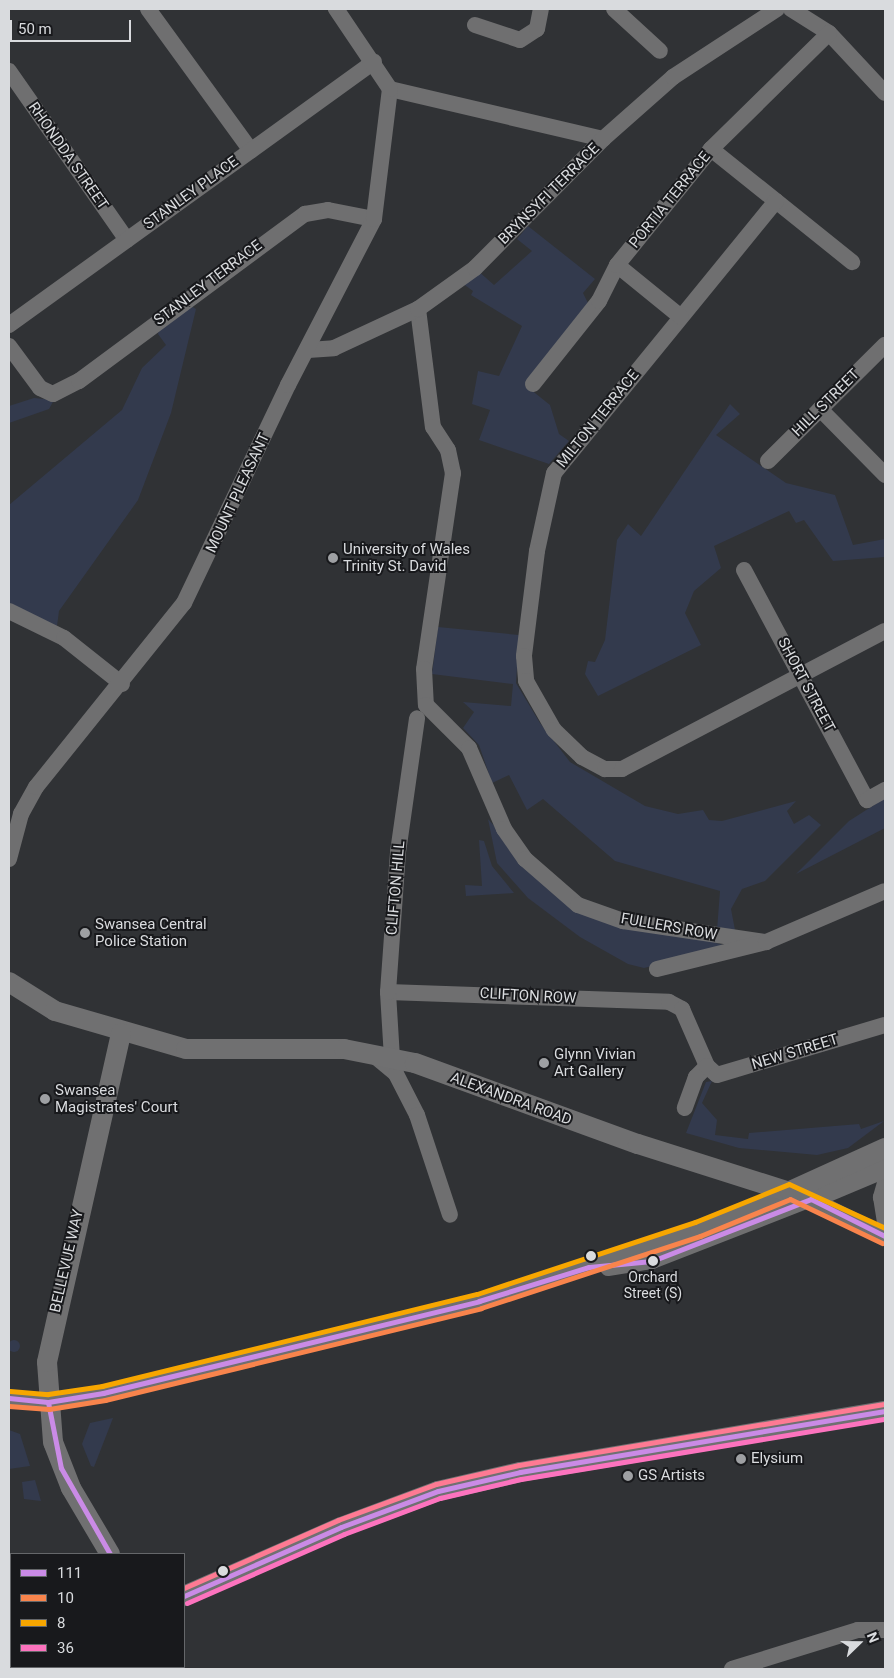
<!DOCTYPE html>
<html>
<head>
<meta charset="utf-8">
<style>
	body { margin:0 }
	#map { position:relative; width:894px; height:1678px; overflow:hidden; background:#303235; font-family:Roboto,sans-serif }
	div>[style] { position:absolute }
	.green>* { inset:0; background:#333a4d }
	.round { border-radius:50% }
	.minor>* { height:16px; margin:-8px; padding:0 8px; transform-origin:8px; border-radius:8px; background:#6f6f70 }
	.major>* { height:20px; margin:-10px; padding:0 10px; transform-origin:10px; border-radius:10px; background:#707071 }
	.bus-1>* { height:5px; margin:-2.5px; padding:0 2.5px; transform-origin:2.5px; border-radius:2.5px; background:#ca8be6 }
	.bus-2>* { height:5px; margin:-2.5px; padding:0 2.5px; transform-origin:2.5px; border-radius:2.5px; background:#f8844c }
	.bus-3>* { height:5px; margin:-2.5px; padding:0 2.5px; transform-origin:2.5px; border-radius:2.5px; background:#f7a600 }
	.bus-4>* { height:5px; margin:-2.5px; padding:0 2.5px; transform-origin:2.5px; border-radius:2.5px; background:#fc73be }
	.bus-5>* { height:5px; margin:-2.5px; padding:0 2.5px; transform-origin:2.5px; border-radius:2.5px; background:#fe7a93 }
	.dots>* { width:14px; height:14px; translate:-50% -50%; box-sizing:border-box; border:2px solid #18191c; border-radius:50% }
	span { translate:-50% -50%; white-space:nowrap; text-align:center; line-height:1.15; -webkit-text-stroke:4px #18191c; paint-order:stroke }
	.bus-label { font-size:14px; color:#d9dbde }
	.street-label { font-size:15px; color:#d9dbde }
	.poi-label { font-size:15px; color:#d9dbde }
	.left { translate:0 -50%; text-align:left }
	.frame { position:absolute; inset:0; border:10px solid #d9dbde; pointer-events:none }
	.legend { position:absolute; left:10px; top:1553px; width:175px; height:115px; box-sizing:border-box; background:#18191c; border:1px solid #65676a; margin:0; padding:6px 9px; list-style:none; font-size:15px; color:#d9dbde }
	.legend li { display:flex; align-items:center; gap:10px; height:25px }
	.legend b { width:25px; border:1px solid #65676a }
	.north { position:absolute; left:834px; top:1618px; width:50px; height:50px; -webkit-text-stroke:4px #18191c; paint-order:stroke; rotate:68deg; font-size:14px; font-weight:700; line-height:20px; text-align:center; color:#d9dbde }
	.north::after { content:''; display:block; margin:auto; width:18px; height:22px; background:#d9dbde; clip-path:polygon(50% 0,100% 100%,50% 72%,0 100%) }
	.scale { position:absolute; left:10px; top:20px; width:121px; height:22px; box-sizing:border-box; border:2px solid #d9dbde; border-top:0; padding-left:6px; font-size:15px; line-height:18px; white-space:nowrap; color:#d9dbde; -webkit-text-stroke:4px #18191c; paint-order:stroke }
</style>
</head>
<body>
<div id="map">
	<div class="green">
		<div style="clip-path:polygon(528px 226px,595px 279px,583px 293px,589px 305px,525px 385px,550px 405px,559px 434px,569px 441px,549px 464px,479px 440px,490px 410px,472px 404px,478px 371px,499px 376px,522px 326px,471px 295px,473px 291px,462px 283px,477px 270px,494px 285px,532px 251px,517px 239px)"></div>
		<div style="clip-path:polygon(191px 306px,196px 309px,171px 413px,138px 500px,59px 611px,57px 626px,9px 605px,9px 505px,122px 410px,142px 368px,166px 345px,158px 334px,160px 325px)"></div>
		<div style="clip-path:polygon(34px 398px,54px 400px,49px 409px,9px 423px,9px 406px)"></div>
		<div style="clip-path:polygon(730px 404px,740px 414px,716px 435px,786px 483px,835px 495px,853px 545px,885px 539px,885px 557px,833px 561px,804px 520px,796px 523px,789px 511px,714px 546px,721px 568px,694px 591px,685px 613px,701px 645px,598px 696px,585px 674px,588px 661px,595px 662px,605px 640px,617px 540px,628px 524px,641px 536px)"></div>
		<div style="clip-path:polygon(438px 627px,519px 635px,516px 683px,540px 723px,570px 762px,645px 806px,678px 814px,703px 810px,709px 820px,722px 821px,796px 801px,787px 811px,794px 824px,809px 815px,821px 825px,765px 881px,742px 889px,731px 909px,735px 930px,717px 930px,720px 891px,615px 861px,543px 799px,527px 810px,509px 775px,492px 783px,479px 745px,463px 728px,474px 712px,463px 702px,511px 706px,513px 684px,432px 674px)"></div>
		<div style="clip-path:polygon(885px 798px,885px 828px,796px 874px,849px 821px)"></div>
		<div style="clip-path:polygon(488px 819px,559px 897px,730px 947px,644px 968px,628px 964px,580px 937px,528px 898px,497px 863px)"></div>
		<div style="clip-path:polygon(479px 840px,484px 841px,492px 866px,514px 893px,466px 896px,465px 885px,482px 886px)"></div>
		<div style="clip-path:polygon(712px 1081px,702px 1103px,717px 1120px,715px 1135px,748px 1139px,749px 1133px,859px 1124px,861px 1129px,884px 1121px,848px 1148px,817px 1155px,739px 1148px,686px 1133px,706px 1082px)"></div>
		<div class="round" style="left:8px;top:1340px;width:12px;height:12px"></div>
		<div style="clip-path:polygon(113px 1418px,94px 1467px,91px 1466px,82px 1444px,90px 1423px)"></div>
		<div style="clip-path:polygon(9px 1430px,20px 1434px,30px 1466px,9px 1469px)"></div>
		<div style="clip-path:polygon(35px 1480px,41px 1501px,24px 1499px,22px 1482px)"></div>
	</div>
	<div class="minor">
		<div style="left:148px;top:9px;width:175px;rotate:54deg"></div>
		<div style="left:614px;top:9px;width:62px;rotate:42.4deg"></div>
		<div style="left:791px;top:9px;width:45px;rotate:32.3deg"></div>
		<div style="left:829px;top:33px;width:82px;rotate:47deg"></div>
		<div style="left:475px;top:25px;width:47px;rotate:18.4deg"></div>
		<div style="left:520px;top:40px;width:20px;rotate:-33deg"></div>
		<div style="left:537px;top:29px;width:20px;rotate:-79deg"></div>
		<div style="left:9px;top:71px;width:206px;rotate:55.1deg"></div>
		<div style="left:390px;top:89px;width:219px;rotate:13.2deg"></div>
		<div style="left:711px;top:149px;width:181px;rotate:38.7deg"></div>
		<div style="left:776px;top:201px;width:351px;rotate:129.2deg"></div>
		<div style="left:554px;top:473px;width:80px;rotate:102.3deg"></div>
		<div style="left:537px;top:551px;width:106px;rotate:97.1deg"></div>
		<div style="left:524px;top:656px;width:25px;rotate:85deg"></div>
		<div style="left:526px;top:681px;width:56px;rotate:60.3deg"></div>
		<div style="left:554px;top:730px;width:39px;rotate:44deg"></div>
		<div style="left:582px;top:757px;width:26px;rotate:28deg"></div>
		<div style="left:605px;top:769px;width:17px"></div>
		<div style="left:622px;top:769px;width:297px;rotate:-27.7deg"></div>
		<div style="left:617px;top:265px;width:82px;rotate:39.1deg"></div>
		<div style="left:418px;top:309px;width:119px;rotate:82.8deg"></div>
		<div style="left:433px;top:427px;width:27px;rotate:57deg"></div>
		<div style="left:448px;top:450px;width:24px;rotate:78deg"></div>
		<div style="left:453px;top:473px;width:198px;rotate:98.4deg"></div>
		<div style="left:424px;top:669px;width:36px;rotate:87deg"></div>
		<div style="left:426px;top:705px;width:61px;rotate:45deg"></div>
		<div style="left:469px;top:748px;width:88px;rotate:66.6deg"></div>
		<div style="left:504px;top:829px;width:37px;rotate:55deg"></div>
		<div style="left:525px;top:859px;width:70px;rotate:41deg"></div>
		<div style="left:578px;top:905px;width:48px;rotate:19.6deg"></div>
		<div style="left:623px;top:921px;width:145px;rotate:8.4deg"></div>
		<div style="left:9px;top:325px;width:450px;rotate:-35.8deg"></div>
		<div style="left:9px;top:346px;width:52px;rotate:53.6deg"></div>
		<div style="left:40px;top:388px;width:14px;rotate:25deg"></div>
		<div style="left:53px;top:394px;width:29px;rotate:-27deg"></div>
		<div style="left:79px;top:381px;width:281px;rotate:-36.5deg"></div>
		<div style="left:305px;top:214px;width:23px;rotate:-10deg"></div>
		<div style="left:328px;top:210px;width:47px;rotate:11.1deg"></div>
		<div style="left:308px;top:350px;width:26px;rotate:-4deg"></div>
		<div style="left:334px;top:348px;width:93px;rotate:-24.9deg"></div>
		<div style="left:418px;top:309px;width:70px;rotate:-35.7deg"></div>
		<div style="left:475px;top:268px;width:182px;rotate:-45.2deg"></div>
		<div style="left:603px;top:139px;width:94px;rotate:-41.5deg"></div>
		<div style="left:673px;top:77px;width:124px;rotate:-33.2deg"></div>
		<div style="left:533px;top:384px;width:106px;rotate:-51.5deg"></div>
		<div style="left:599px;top:301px;width:40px;rotate:-63.4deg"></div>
		<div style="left:617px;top:265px;width:149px;rotate:-51deg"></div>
		<div style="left:711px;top:149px;width:165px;rotate:-44.5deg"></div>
		<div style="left:820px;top:409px;width:93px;rotate:45.4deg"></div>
		<div style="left:768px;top:461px;width:165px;rotate:-44.8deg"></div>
		<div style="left:744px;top:570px;width:261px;rotate:61.9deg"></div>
		<div style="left:867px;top:800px;width:21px;rotate:-29deg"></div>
		<div style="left:9px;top:611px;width:61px;rotate:26.1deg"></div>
		<div style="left:64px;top:638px;width:74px;rotate:38.4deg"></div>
		<div style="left:9px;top:859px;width:47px;rotate:-75.1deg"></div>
		<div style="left:21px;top:814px;width:31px;rotate:-61deg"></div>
		<div style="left:36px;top:787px;width:236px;rotate:-51.2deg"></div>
		<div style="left:184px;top:603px;width:242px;rotate:-64.5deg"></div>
		<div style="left:288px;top:385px;width:187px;rotate:-62.6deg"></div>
		<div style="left:374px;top:219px;width:131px;rotate:-83deg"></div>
		<div style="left:390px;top:89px;width:97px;rotate:-124deg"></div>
		<div style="left:657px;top:969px;width:112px;rotate:-13.9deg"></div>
		<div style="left:766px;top:942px;width:129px;rotate:-23.2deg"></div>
		<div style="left:388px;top:992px;width:281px;rotate:2deg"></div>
		<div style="left:669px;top:1002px;width:15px;rotate:28deg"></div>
		<div style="left:682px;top:1009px;width:62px;rotate:66.3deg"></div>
		<div style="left:707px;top:1066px;width:16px;rotate:135deg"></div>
		<div style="left:696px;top:1077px;width:33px;rotate:110deg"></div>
		<div style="left:376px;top:1057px;width:26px;rotate:40deg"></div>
		<div style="left:396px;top:1074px;width:46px;rotate:62.9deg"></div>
		<div style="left:417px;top:1115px;width:105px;rotate:71.7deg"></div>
		<div style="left:392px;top:1058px;width:66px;rotate:-93.5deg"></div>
		<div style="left:388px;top:992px;width:140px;rotate:-85.9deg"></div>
		<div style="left:398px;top:852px;width:135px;rotate:-81.9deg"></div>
		<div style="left:707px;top:1066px;width:13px;rotate:42deg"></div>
		<div style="left:717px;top:1075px;width:175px;rotate:-16.6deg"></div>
		<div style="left:885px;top:1183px;width:15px;rotate:106deg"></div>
		<div style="left:881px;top:1197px;width:24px;rotate:81deg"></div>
		<div style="left:608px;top:1268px;width:45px;rotate:-9deg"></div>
		<div style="left:652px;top:1261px;width:171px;rotate:-21.3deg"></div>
		<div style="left:811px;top:1199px;width:83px;rotate:26.6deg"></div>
		<div style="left:9px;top:1398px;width:39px;rotate:6deg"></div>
		<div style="left:48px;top:1402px;width:56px;rotate:-9.3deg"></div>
		<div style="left:103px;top:1393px;width:387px;rotate:-13.7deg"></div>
		<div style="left:479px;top:1301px;width:231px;rotate:-18.2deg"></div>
		<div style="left:698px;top:1229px;width:100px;rotate:-22.4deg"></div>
		<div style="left:172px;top:1667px;width:2px;rotate:63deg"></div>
		<div style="left:732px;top:1669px;width:132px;rotate:-17.2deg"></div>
		<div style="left:858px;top:1630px;width:27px"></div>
	</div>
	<div class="major">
		<div style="left:9px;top:982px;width:54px;rotate:32.2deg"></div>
		<div style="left:55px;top:1011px;width:136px;rotate:16.2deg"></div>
		<div style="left:186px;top:1049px;width:158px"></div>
		<div style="left:344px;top:1049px;width:72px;rotate:11.2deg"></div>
		<div style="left:415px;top:1063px;width:237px;rotate:20deg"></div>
		<div style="left:638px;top:1144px;width:182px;rotate:17.6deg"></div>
		<div style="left:811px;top:1199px;width:80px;rotate:-22.7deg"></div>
		<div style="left:790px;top:1191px;width:104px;rotate:-24.4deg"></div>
		<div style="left:110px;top:1554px;width:77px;rotate:-120.6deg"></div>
		<div style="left:71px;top:1488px;width:49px;rotate:-111.4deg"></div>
		<div style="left:53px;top:1442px;width:80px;rotate:-94.3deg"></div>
		<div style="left:47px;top:1362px;width:337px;rotate:-77.3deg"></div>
		<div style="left:184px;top:1596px;width:171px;rotate:-23.7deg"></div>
		<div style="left:341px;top:1527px;width:103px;rotate:-20.4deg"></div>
		<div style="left:438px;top:1491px;width:84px;rotate:-13deg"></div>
		<div style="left:520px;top:1472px;width:370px;rotate:-9.5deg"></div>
		<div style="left:53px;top:1669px;width:4px;rotate:-27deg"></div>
	</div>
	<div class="bus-1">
		<div style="left:811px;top:1199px;width:83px;rotate:26.6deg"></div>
		<div style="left:9px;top:1398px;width:39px;rotate:6deg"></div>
		<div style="left:48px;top:1402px;width:56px;rotate:-9.3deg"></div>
		<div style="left:103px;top:1393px;width:387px;rotate:-13.7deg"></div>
		<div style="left:479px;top:1301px;width:115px;rotate:-17.2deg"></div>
		<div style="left:589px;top:1267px;width:63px;rotate:-5.4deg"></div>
		<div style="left:652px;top:1261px;width:171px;rotate:-21.3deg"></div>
		<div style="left:48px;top:1402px;width:67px;rotate:78.9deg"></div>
		<div style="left:61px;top:1468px;width:99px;rotate:60.3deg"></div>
		<div style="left:184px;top:1596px;width:171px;rotate:-23.7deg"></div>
		<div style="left:341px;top:1527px;width:103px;rotate:-20.4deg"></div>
		<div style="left:438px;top:1491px;width:84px;rotate:-13deg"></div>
		<div style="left:520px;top:1472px;width:370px;rotate:-9.5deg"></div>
	</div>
	<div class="bus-2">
		<div style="left:9px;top:1406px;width:40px;rotate:4.3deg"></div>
		<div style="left:49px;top:1409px;width:57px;rotate:-9.1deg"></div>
		<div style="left:105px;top:1400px;width:387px;rotate:-13.7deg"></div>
		<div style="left:481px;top:1308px;width:231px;rotate:-18.2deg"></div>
		<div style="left:700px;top:1236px;width:97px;rotate:-22.3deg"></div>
		<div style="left:790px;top:1199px;width:102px;rotate:25.6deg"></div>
	</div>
	<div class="bus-3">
		<div style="left:10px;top:1391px;width:38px;rotate:5deg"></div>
		<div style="left:48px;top:1394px;width:55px;rotate:-8.4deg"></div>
		<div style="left:102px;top:1386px;width:386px;rotate:-13.8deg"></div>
		<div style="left:477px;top:1294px;width:230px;rotate:-18.3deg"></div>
		<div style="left:695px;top:1222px;width:101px;rotate:-22deg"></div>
		<div style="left:789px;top:1184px;width:106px;rotate:24.6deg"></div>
	</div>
	<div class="bus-4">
		<div style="left:187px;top:1603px;width:171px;rotate:-23.7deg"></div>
		<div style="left:344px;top:1534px;width:103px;rotate:-20.6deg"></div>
		<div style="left:440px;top:1498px;width:83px;rotate:-13.2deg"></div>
		<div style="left:521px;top:1479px;width:369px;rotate:-9.4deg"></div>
	</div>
	<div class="bus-5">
		<div style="left:184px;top:1588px;width:168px;rotate:-23.8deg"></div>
		<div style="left:338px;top:1520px;width:104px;rotate:-20.2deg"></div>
		<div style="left:436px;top:1484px;width:85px;rotate:-12.9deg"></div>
		<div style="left:519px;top:1465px;width:370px;rotate:-9.5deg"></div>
	</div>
	<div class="dots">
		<div style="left:333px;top:558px;background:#9ea0a3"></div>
		<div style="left:85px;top:933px;background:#9ea0a3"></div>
		<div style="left:544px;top:1063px;background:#9ea0a3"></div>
		<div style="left:45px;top:1099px;background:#9ea0a3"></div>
		<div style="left:591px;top:1256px;background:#d9dbde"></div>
		<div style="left:653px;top:1261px;background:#d9dbde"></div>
		<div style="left:741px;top:1459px;background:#9ea0a3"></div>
		<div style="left:628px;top:1476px;background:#9ea0a3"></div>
		<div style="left:223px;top:1571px;background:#d9dbde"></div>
	</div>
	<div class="bus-label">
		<span style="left:653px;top:1285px">Orchard<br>Street (S)</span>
	</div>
	<div class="street-label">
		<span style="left:68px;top:156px;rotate:55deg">RHONDDA STREET</span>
		<span style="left:191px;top:193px;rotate:-36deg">STANLEY PLACE</span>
		<span style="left:549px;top:194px;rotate:-45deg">BRYNSYFI TERRACE</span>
		<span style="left:670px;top:200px;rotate:-51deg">PORTIA TERRACE</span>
		<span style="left:208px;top:283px;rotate:-37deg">STANLEY TERRACE</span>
		<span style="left:826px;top:403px;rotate:-45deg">HILL STREET</span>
		<span style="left:598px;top:419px;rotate:-51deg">MILTON TERRACE</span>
		<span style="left:238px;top:493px;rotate:-65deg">MOUNT PLEASANT</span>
		<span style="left:806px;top:685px;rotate:62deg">SHORT STREET</span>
		<span style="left:396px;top:888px;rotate:-85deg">CLIFTON HILL</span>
		<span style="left:669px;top:927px;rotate:10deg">FULLERS ROW</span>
		<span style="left:528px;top:996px;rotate:3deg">CLIFTON ROW</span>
		<span style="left:795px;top:1052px;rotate:-17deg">NEW STREET</span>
		<span style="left:511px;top:1099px;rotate:20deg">ALEXANDRA ROAD</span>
		<span style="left:67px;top:1261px;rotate:-77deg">BELLEVUE WAY</span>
	</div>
	<div class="poi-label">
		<span class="left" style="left:343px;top:558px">University of Wales<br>Trinity St. David</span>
		<span class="left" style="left:95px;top:933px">Swansea Central<br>Police Station</span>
		<span class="left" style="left:554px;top:1063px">Glynn Vivian<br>Art Gallery</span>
		<span class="left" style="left:55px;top:1099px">Swansea<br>Magistrates' Court</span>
		<span class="left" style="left:751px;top:1459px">Elysium</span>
		<span class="left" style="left:638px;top:1476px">GS Artists</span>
	</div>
	<div class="frame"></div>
	<ul class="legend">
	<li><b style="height:6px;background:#ca8be6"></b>111</li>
	<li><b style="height:6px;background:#f8844c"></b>10</li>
	<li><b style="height:6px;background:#f7a600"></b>8</li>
	<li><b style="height:6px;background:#fc73be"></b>36</li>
	</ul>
	<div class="north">N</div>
	<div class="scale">50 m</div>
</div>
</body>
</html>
